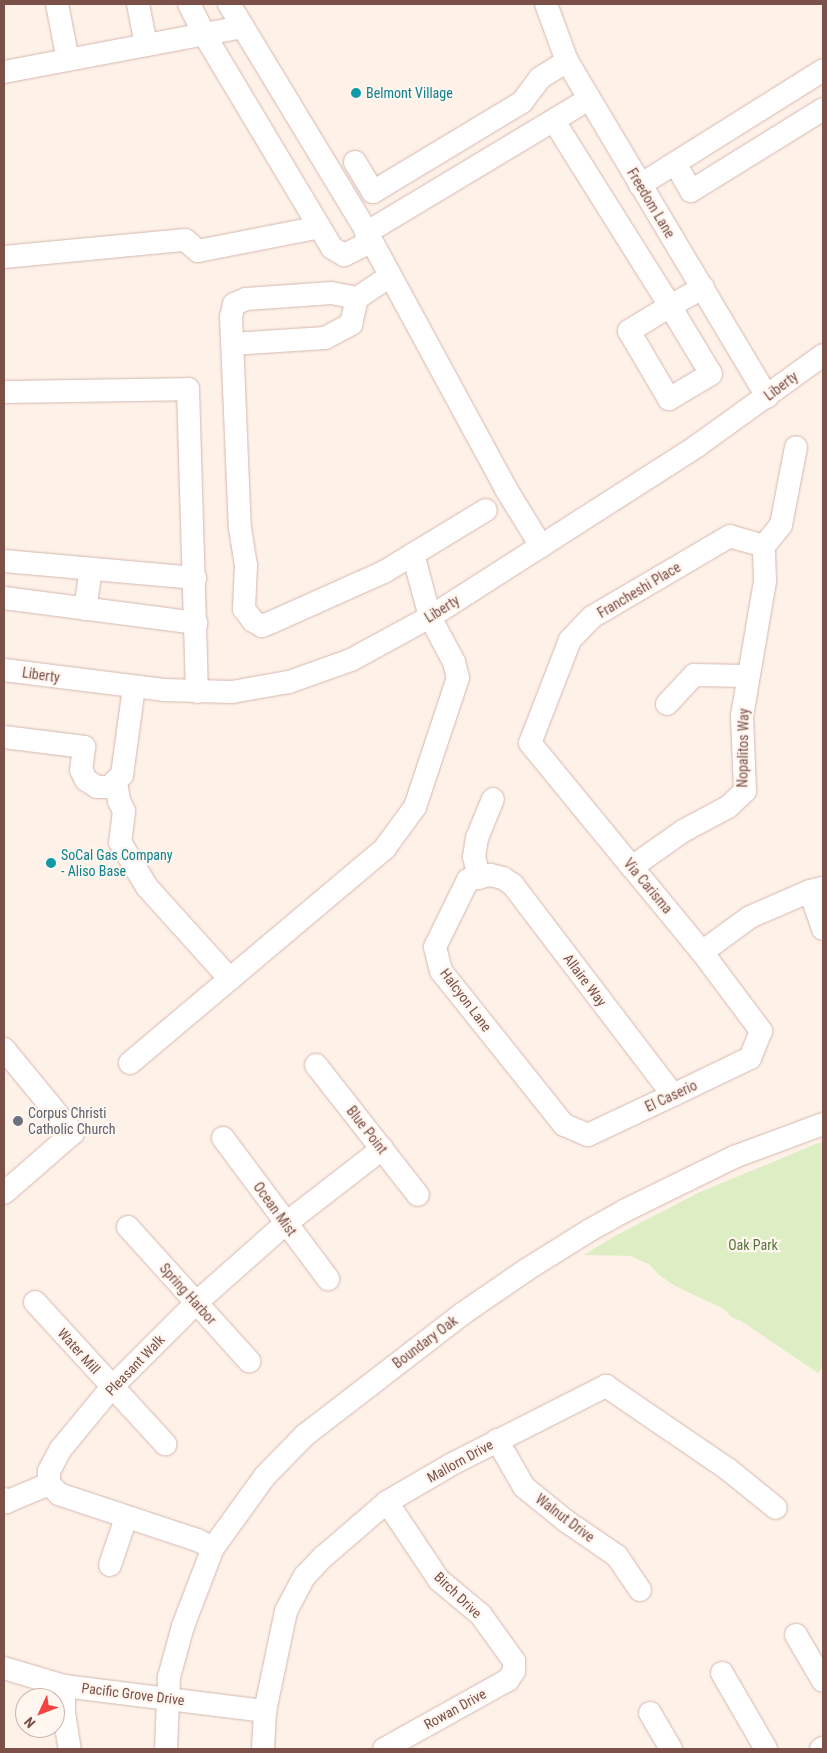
<!DOCTYPE html>
<html>
<head>
<meta charset="utf-8">
<style>
	body { margin:0 }
	#map { position:relative; width:827px; height:1753px; overflow:hidden; background:#fef1e8; font-family:"Roboto Condensed",sans-serif }
	div>[style] { position:absolute }
	.green>* { inset:0; background:#deeec4 }
	.roads { filter:drop-shadow(0 0 1px #d4b7af) drop-shadow(0 0 1px #d4b7af) }
	.minor>* { height:22px; margin:-11px; padding:0 11px; transform-origin:11px; border-radius:11px; background:#fff }
	.dots>* { width:14px; height:14px; translate:-50% -50%; box-sizing:border-box; border:2px solid #fff6f0; border-radius:50% }
	span { translate:-50% -50%; white-space:nowrap; text-align:center; line-height:1.15; -webkit-text-stroke:4.5px #fff6f0; paint-order:stroke }
	.culture-label { font-size:14px; color:#0d838f }
	.left { translate:0 -50%; text-align:left }
	.street-label { font-size:14px; color:#7b5049 }
	.worship-label { font-size:14px; color:#5b616d }
	.park-label { font-size:14px; color:#59763a }
	.frame { position:absolute; inset:0; border:5px solid #7b5049; pointer-events:none }
	.north { position:absolute; left:15px; top:1688px; width:50px; height:50px; box-sizing:border-box; background:#fff6f0; border:1px solid #cab4ad; border-radius:50%; rotate:227deg; font-size:14px; font-weight:700; line-height:20px; text-align:center; color:#7b5049 }
	.north::after { content:''; display:block; margin:auto; width:18px; height:22px; background:#f24443; clip-path:polygon(50% 0,100% 100%,50% 72%,0 100%) }
</style>
</head>
<body>
<div id="map">
	<div class="green">
		<div style="clip-path:polygon(823px 1141px,823px 1368px,818px 1373px,741px 1321px,731px 1317px,724px 1309px,675px 1286px,658px 1274px,650px 1265px,631px 1256px,584px 1255px,613px 1237px,698px 1193px)"></div>
	</div>
	<div class="roads">
		<div class="minor">
			<div style="left:57px;top:4px;width:57px;rotate:78.9deg"></div>
			<div style="left:138px;top:4px;width:42px;rotate:79deg"></div>
			<div style="left:189px;top:4px;width:34px;rotate:63deg"></div>
			<div style="left:204px;top:34px;width:249px;rotate:59.1deg"></div>
			<div style="left:332px;top:248px;width:14px;rotate:30deg"></div>
			<div style="left:344px;top:255px;width:30px;rotate:-26deg"></div>
			<div style="left:229px;top:4px;width:261px;rotate:58.8deg"></div>
			<div style="left:364px;top:227px;width:298px;rotate:61.5deg"></div>
			<div style="left:506px;top:489px;width:67px;rotate:58.4deg"></div>
			<div style="left:546px;top:4px;width:61px;rotate:69.8deg"></div>
			<div style="left:567px;top:61px;width:391px;rotate:59.2deg"></div>
			<div style="left:4px;top:72px;width:243px;rotate:-10.7deg"></div>
			<div style="left:554px;top:121px;width:218px;rotate:57.9deg"></div>
			<div style="left:670px;top:306px;width:79px;rotate:58.9deg"></div>
			<div style="left:711px;top:374px;width:49px;rotate:149.2deg"></div>
			<div style="left:669px;top:399px;width:79px;rotate:-120.5deg"></div>
			<div style="left:629px;top:331px;width:48px;rotate:-31.4deg"></div>
			<div style="left:670px;top:306px;width:38px;rotate:-29deg"></div>
			<div style="left:355px;top:162px;width:35px;rotate:59deg"></div>
			<div style="left:373px;top:192px;width:174px;rotate:-31.1deg"></div>
			<div style="left:522px;top:102px;width:30px;rotate:-53deg"></div>
			<div style="left:540px;top:78px;width:32px;rotate:-32deg"></div>
			<div style="left:675px;top:163px;width:32px;rotate:60deg"></div>
			<div style="left:691px;top:191px;width:155px;rotate:-31.8deg"></div>
			<div style="left:640px;top:185px;width:216px;rotate:-32.1deg"></div>
			<div style="left:366px;top:233px;width:260px;rotate:-31deg"></div>
			<div style="left:4px;top:257px;width:182px;rotate:-5.4deg"></div>
			<div style="left:185px;top:240px;width:17px;rotate:40deg"></div>
			<div style="left:198px;top:251px;width:124px;rotate:-11.1deg"></div>
			<div style="left:390px;top:276px;width:40px;rotate:146deg"></div>
			<div style="left:357px;top:298px;width:25px;rotate:-169deg"></div>
			<div style="left:332px;top:293px;width:86px;rotate:176deg"></div>
			<div style="left:246px;top:299px;width:13px;rotate:157deg"></div>
			<div style="left:234px;top:304px;width:13px;rotate:103deg"></div>
			<div style="left:231px;top:317px;width:211px;rotate:87.6deg"></div>
			<div style="left:240px;top:528px;width:37px;rotate:81deg"></div>
			<div style="left:246px;top:565px;width:44px;rotate:92.6deg"></div>
			<div style="left:244px;top:609px;width:15px;rotate:53deg"></div>
			<div style="left:253px;top:621px;width:10px;rotate:29deg"></div>
			<div style="left:262px;top:626px;width:11px;rotate:-22deg"></div>
			<div style="left:272px;top:622px;width:123px;rotate:-24.1deg"></div>
			<div style="left:384px;top:572px;width:119px;rotate:-31.3deg"></div>
			<div style="left:232px;top:344px;width:93px;rotate:-3.7deg"></div>
			<div style="left:325px;top:338px;width:30px;rotate:-28deg"></div>
			<div style="left:351px;top:324px;width:27px;rotate:-77deg"></div>
			<div style="left:4px;top:392px;width:184px;rotate:-0.9deg"></div>
			<div style="left:188px;top:389px;width:303px;rotate:88.3deg"></div>
			<div style="left:764px;top:546px;width:27px;rotate:-51deg"></div>
			<div style="left:781px;top:525px;width:79px;rotate:-79.1deg"></div>
			<div style="left:4px;top:561px;width:192px;rotate:5.1deg"></div>
			<div style="left:4px;top:598px;width:194px;rotate:7.4deg"></div>
			<div style="left:85px;top:609px;width:40px;rotate:-81.5deg"></div>
			<div style="left:4px;top:670px;width:161px;rotate:7.1deg"></div>
			<div style="left:164px;top:690px;width:68px;rotate:1.7deg"></div>
			<div style="left:232px;top:692px;width:58px;rotate:-10deg"></div>
			<div style="left:289px;top:682px;width:66px;rotate:-19.5deg"></div>
			<div style="left:351px;top:660px;width:90px;rotate:-28.6deg"></div>
			<div style="left:430px;top:617px;width:317px;rotate:-32.6deg"></div>
			<div style="left:697px;top:446px;width:155px;rotate:-35.8deg"></div>
			<div style="left:667px;top:704px;width:40px;rotate:-47deg"></div>
			<div style="left:694px;top:675px;width:54px;rotate:1.1deg"></div>
			<div style="left:4px;top:737px;width:81px;rotate:7.1deg"></div>
			<div style="left:84px;top:747px;width:23px;rotate:97deg"></div>
			<div style="left:81px;top:770px;width:11px;rotate:63deg"></div>
			<div style="left:86px;top:780px;width:13px;rotate:32deg"></div>
			<div style="left:97px;top:787px;width:12px"></div>
			<div style="left:109px;top:787px;width:18px;rotate:-43deg"></div>
			<div style="left:122px;top:775px;width:89px;rotate:-82.2deg"></div>
			<div style="left:116px;top:782px;width:19px;rotate:81deg"></div>
			<div style="left:119px;top:801px;width:11px;rotate:63deg"></div>
			<div style="left:124px;top:811px;width:31px;rotate:97deg"></div>
			<div style="left:120px;top:842px;width:52px;rotate:59deg"></div>
			<div style="left:147px;top:887px;width:124px;rotate:47.9deg"></div>
			<div style="left:632px;top:867px;width:62px;rotate:-35.2deg"></div>
			<div style="left:683px;top:831px;width:51px;rotate:-28.1deg"></div>
			<div style="left:728px;top:807px;width:23px;rotate:-43deg"></div>
			<div style="left:745px;top:791px;width:75px;rotate:-92.3deg"></div>
			<div style="left:742px;top:716px;width:137px;rotate:-80.3deg"></div>
			<div style="left:765px;top:581px;width:35px;rotate:-92deg"></div>
			<div style="left:764px;top:546px;width:35px;rotate:-164deg"></div>
			<div style="left:730px;top:536px;width:160px;rotate:149.6deg"></div>
			<div style="left:592px;top:617px;width:32px;rotate:134deg"></div>
			<div style="left:570px;top:640px;width:110px;rotate:111.2deg"></div>
			<div style="left:530px;top:743px;width:161px;rotate:50.6deg"></div>
			<div style="left:632px;top:867px;width:110px;rotate:50.5deg"></div>
			<div style="left:702px;top:952px;width:99px;rotate:53.2deg"></div>
			<div style="left:761px;top:1031px;width:29px;rotate:112deg"></div>
			<div style="left:750px;top:1058px;width:85px;rotate:154.3deg"></div>
			<div style="left:673px;top:1095px;width:94px;rotate:154.8deg"></div>
			<div style="left:588px;top:1135px;width:26px;rotate:-157deg"></div>
			<div style="left:564px;top:1125px;width:197px;rotate:-128.6deg"></div>
			<div style="left:441px;top:971px;width:25px;rotate:-104deg"></div>
			<div style="left:435px;top:947px;width:75px;rotate:-63.8deg"></div>
			<div style="left:468px;top:880px;width:23px;rotate:-13deg"></div>
			<div style="left:490px;top:875px;width:13px;rotate:13deg"></div>
			<div style="left:503px;top:878px;width:12px;rotate:35deg"></div>
			<div style="left:513px;top:885px;width:264px;rotate:52.7deg"></div>
			<div style="left:479px;top:878px;width:22px;rotate:-103deg"></div>
			<div style="left:474px;top:857px;width:19px;rotate:-81deg"></div>
			<div style="left:477px;top:838px;width:42px;rotate:-67.7deg"></div>
			<div style="left:810px;top:891px;width:40px;rotate:71.1deg"></div>
			<div style="left:702px;top:952px;width:59px;rotate:-36.1deg"></div>
			<div style="left:750px;top:917px;width:65px;rotate:-23.4deg"></div>
			<div style="left:810px;top:891px;width:13px;rotate:-13deg"></div>
			<div style="left:4px;top:1049px;width:109px;rotate:50.6deg"></div>
			<div style="left:73px;top:1133px;width:91px;rotate:139deg"></div>
			<div style="left:130px;top:1063px;width:334px;rotate:-40.1deg"></div>
			<div style="left:385px;top:848px;width:51px;rotate:-53.8deg"></div>
			<div style="left:415px;top:807px;width:136px;rotate:-71.6deg"></div>
			<div style="left:458px;top:678px;width:16px;rotate:-104deg"></div>
			<div style="left:454px;top:662px;width:51px;rotate:-118.1deg"></div>
			<div style="left:430px;top:617px;width:65px;rotate:-105.1deg"></div>
			<div style="left:316px;top:1065px;width:165px;rotate:51.9deg"></div>
			<div style="left:223px;top:1138px;width:176px;rotate:53.3deg"></div>
			<div style="left:128px;top:1227px;width:181px;rotate:47.9deg"></div>
			<div style="left:35px;top:1302px;width:193px;rotate:47.5deg"></div>
			<div style="left:497px;top:1440px;width:54px;rotate:60.1deg"></div>
			<div style="left:524px;top:1487px;width:54px;rotate:39deg"></div>
			<div style="left:566px;top:1521px;width:62px;rotate:34.5deg"></div>
			<div style="left:617px;top:1556px;width:41px;rotate:55.9deg"></div>
			<div style="left:4px;top:1499px;width:4px;rotate:56deg"></div>
			<div style="left:6px;top:1502px;width:47px;rotate:-22.7deg"></div>
			<div style="left:213px;top:1548px;width:18px;rotate:-153deg"></div>
			<div style="left:197px;top:1540px;width:145px;rotate:-161.6deg"></div>
			<div style="left:59px;top:1494px;width:14px;rotate:-135deg"></div>
			<div style="left:49px;top:1484px;width:13px;rotate:-90deg"></div>
			<div style="left:49px;top:1471px;width:24px;rotate:-62deg"></div>
			<div style="left:60px;top:1450px;width:82px;rotate:-50.5deg"></div>
			<div style="left:112px;top:1387px;width:119px;rotate:-45deg"></div>
			<div style="left:196px;top:1303px;width:119px;rotate:-41.6deg"></div>
			<div style="left:285px;top:1224px;width:123px;rotate:-37.7deg"></div>
			<div style="left:110px;top:1565px;width:50px;rotate:-71.2deg"></div>
			<div style="left:796px;top:1635px;width:53px;rotate:59.6deg"></div>
			<div style="left:4px;top:1668px;width:63px;rotate:16.7deg"></div>
			<div style="left:64px;top:1686px;width:203px;rotate:7.1deg"></div>
			<div style="left:722px;top:1673px;width:88px;rotate:59.9deg"></div>
			<div style="left:64px;top:1686px;width:27px;rotate:90deg"></div>
			<div style="left:64px;top:1713px;width:36px;rotate:81deg"></div>
			<div style="left:650px;top:1713px;width:42px;rotate:59.7deg"></div>
			<div style="left:166px;top:1749px;width:72px;rotate:-87.6deg"></div>
			<div style="left:169px;top:1677px;width:53px;rotate:-74.6deg"></div>
			<div style="left:183px;top:1626px;width:84px;rotate:-69deg"></div>
			<div style="left:213px;top:1548px;width:89px;rotate:-54.2deg"></div>
			<div style="left:265px;top:1476px;width:57px;rotate:-45.7deg"></div>
			<div style="left:305px;top:1435px;width:198px;rotate:-37.6deg"></div>
			<div style="left:462px;top:1314px;width:78px;rotate:-34.5deg"></div>
			<div style="left:526px;top:1270px;width:75px;rotate:-32deg"></div>
			<div style="left:590px;top:1230px;width:39px;rotate:-29deg"></div>
			<div style="left:624px;top:1211px;width:123px;rotate:-26.1deg"></div>
			<div style="left:734px;top:1157px;width:95px;rotate:-20.3deg"></div>
			<div style="left:263px;top:1749px;width:38px;rotate:-87deg"></div>
			<div style="left:265px;top:1711px;width:102px;rotate:-78.1deg"></div>
			<div style="left:286px;top:1611px;width:40px;rotate:-62deg"></div>
			<div style="left:305px;top:1576px;width:26px;rotate:-47deg"></div>
			<div style="left:323px;top:1557px;width:84px;rotate:-40.7deg"></div>
			<div style="left:387px;top:1502px;width:75px;rotate:-30.3deg"></div>
			<div style="left:452px;top:1464px;width:173px;rotate:-26.9deg"></div>
			<div style="left:606px;top:1386px;width:149px;rotate:34.3deg"></div>
			<div style="left:729px;top:1470px;width:60px;rotate:39deg"></div>
			<div style="left:384px;top:1749px;width:142px;rotate:-29.1deg"></div>
			<div style="left:508px;top:1680px;width:11px;rotate:-56deg"></div>
			<div style="left:514px;top:1671px;width:10px;rotate:-90deg"></div>
			<div style="left:514px;top:1661px;width:57px;rotate:-125.7deg"></div>
			<div style="left:481px;top:1615px;width:55px;rotate:-140.2deg"></div>
			<div style="left:439px;top:1580px;width:94px;rotate:-123.7deg"></div>
			<div style="left:821px;top:1749px;width:2px;rotate:-27deg"></div>
		</div>
	</div>
	<div class="dots">
		<div style="left:356px;top:93px;background:#0f9aa8"></div>
		<div style="left:51px;top:863px;background:#0f9aa8"></div>
		<div style="left:18px;top:1121px;background:#6b7280"></div>
	</div>
	<div class="culture-label">
		<span class="left" style="left:366px;top:93px">Belmont Village</span>
		<span class="left" style="left:61px;top:863px">SoCal Gas Company<br>- Aliso Base</span>
	</div>
	<div class="street-label">
		<span style="left:651px;top:203px;rotate:59deg">Freedom Lane</span>
		<span style="left:781px;top:386px;rotate:-37deg">Liberty</span>
		<span style="left:639px;top:590px;rotate:-31deg">Francheshi Place</span>
		<span style="left:442px;top:609px;rotate:-32deg">Liberty</span>
		<span style="left:41px;top:675px;rotate:8deg">Liberty</span>
		<span style="left:743px;top:748px;rotate:-89deg">Nopalitos Way</span>
		<span style="left:648px;top:886px;rotate:50deg">Via Carisma</span>
		<span style="left:585px;top:980px;rotate:53deg">Allaire Way</span>
		<span style="left:466px;top:1000px;rotate:53deg">Halcyon Lane</span>
		<span style="left:671px;top:1096px;rotate:-25deg">El Caserio</span>
		<span style="left:367px;top:1130px;rotate:52deg">Blue Point</span>
		<span style="left:275px;top:1209px;rotate:54deg">Ocean Mist</span>
		<span style="left:188px;top:1294px;rotate:48deg">Spring Harbor</span>
		<span style="left:425px;top:1342px;rotate:-37deg">Boundary Oak</span>
		<span style="left:79px;top:1351px;rotate:48deg">Water Mill</span>
		<span style="left:135px;top:1365px;rotate:-46deg">Pleasant Walk</span>
		<span style="left:460px;top:1461px;rotate:-29deg">Mallorn Drive</span>
		<span style="left:565px;top:1518px;rotate:37deg">Walnut Drive</span>
		<span style="left:458px;top:1595px;rotate:44deg">Birch Drive</span>
		<span style="left:133px;top:1694px;rotate:7deg">Pacific Grove Drive</span>
		<span style="left:455px;top:1709px;rotate:-29deg">Rowan Drive</span>
	</div>
	<div class="worship-label">
		<span class="left" style="left:28px;top:1121px">Corpus Christi<br>Catholic Church</span>
	</div>
	<div class="park-label">
		<span style="left:753px;top:1245px">Oak Park</span>
	</div>
	<div class="frame"></div>
	<div class="north">N</div>
</div>
</body>
</html>
